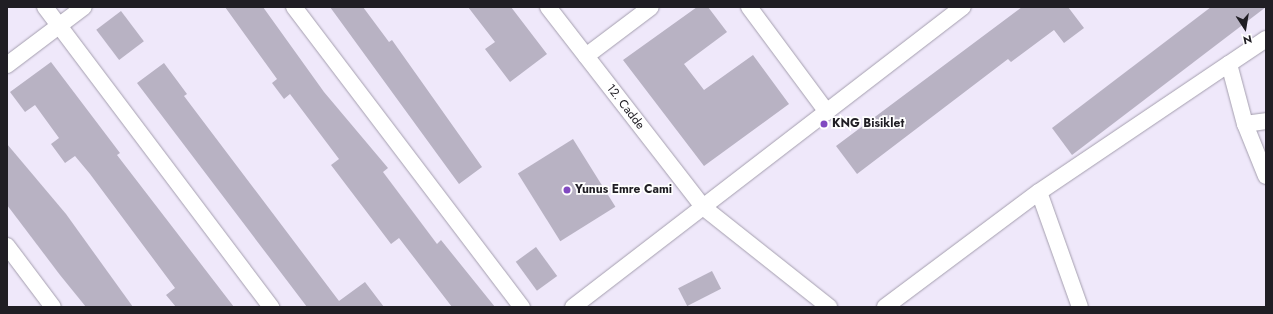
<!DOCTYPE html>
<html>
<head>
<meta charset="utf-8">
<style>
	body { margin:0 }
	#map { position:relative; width:1273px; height:314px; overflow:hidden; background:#efe8fa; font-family:Jost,sans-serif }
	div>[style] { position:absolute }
	.building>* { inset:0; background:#b8b2c3; transform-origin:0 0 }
	.roads { filter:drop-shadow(0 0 1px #a49eae) drop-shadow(0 0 1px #a49eae) }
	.minor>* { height:16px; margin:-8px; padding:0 8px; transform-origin:8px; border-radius:8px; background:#fff }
	.dots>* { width:11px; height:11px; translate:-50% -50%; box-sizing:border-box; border:2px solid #fff; border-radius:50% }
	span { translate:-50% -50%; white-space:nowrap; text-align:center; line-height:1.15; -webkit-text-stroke:3.5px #fff; paint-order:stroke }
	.street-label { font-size:12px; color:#201e24 }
	.poi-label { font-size:12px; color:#201e24; font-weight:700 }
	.left { translate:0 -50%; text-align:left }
	.frame { position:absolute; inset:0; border:8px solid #201e24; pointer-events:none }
	.north { position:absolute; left:1225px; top:8px; width:40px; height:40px; -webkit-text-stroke:3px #fff; paint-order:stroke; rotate:168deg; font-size:11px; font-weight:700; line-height:16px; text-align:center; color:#201e24 }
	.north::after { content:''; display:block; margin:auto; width:14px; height:18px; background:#201e24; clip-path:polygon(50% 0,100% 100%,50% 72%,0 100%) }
</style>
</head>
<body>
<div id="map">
	<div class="building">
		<div style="clip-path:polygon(225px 7px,263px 7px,324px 92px,388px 168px,383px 172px,437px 244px,441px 240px,495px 307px,452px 307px,399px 238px,391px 244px,331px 165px,339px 159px,290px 94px,284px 99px,272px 83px,277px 79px)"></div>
		<div style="clip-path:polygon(330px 7px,363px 7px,389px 42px,392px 40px,482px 167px,459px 184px)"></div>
		<div style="clip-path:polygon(468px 7px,511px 7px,547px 54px,510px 82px,485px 49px,495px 42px)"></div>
		<div style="clip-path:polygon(697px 7px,708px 7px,727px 32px,684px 64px,704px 90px,753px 55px,789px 104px,704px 166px,623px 60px)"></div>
		<div style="clip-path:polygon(1022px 7px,1068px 7px,1084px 28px,1064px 43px,1054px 30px,1011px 62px,1008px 59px,857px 174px,836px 146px)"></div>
		<div style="clip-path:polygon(1211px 7px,1266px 7px,1072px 155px,1052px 128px)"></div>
		<div style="left:121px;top:11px;width:38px;height:31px;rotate:53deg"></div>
		<div style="clip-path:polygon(51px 62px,120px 153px,117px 155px,234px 307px,176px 307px,166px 295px,175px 288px,90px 174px,75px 156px,65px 163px,51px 144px,59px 138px,35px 105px,25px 112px,10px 92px)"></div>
		<div style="clip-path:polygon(164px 63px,187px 94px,184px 96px,339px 301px,365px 282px,384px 307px,307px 307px,137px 83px)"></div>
		<div style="left:573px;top:139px;width:80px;height:65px;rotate:58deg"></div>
		<div style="clip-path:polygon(7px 144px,66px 214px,133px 307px,86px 307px,60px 275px,7px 205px)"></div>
		<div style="left:536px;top:247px;width:36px;height:25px;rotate:54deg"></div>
		<div style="left:712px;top:271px;width:20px;height:38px;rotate:63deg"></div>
	</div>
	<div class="roads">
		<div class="minor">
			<div style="left:45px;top:7px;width:376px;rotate:53deg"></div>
			<div style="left:294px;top:7px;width:377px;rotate:52.8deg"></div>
			<div style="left:548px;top:7px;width:253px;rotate:52.2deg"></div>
			<div style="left:703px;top:207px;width:161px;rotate:38.4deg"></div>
			<div style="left:749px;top:7px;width:131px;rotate:53.4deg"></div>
			<div style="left:1266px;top:39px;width:45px;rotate:146deg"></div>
			<div style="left:1229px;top:64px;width:62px;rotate:75.1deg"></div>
			<div style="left:1245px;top:124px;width:56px;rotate:68deg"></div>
			<div style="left:586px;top:56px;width:81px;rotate:-37deg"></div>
			<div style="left:7px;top:65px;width:96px;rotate:-37deg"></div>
			<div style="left:1245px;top:124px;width:21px;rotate:-8deg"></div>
			<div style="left:1039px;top:192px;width:229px;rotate:-34deg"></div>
			<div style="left:7px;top:246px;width:76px;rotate:53deg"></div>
			<div style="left:573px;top:307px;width:492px;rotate:-37.6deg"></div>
			<div style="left:885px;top:307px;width:192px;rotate:-36.8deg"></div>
			<div style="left:1039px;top:192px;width:122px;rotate:70.4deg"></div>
		</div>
	</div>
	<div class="dots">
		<div style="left:824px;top:124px;background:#814ac1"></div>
		<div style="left:567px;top:190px;background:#814ac1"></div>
	</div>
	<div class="street-label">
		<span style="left:625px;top:107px;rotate:52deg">12. Cadde</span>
	</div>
	<div class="poi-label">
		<span class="left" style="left:832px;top:124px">KNG Bisiklet</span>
		<span class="left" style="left:575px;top:190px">Yunus Emre Cami</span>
	</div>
	<div class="frame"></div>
	<div class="north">N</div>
</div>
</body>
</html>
